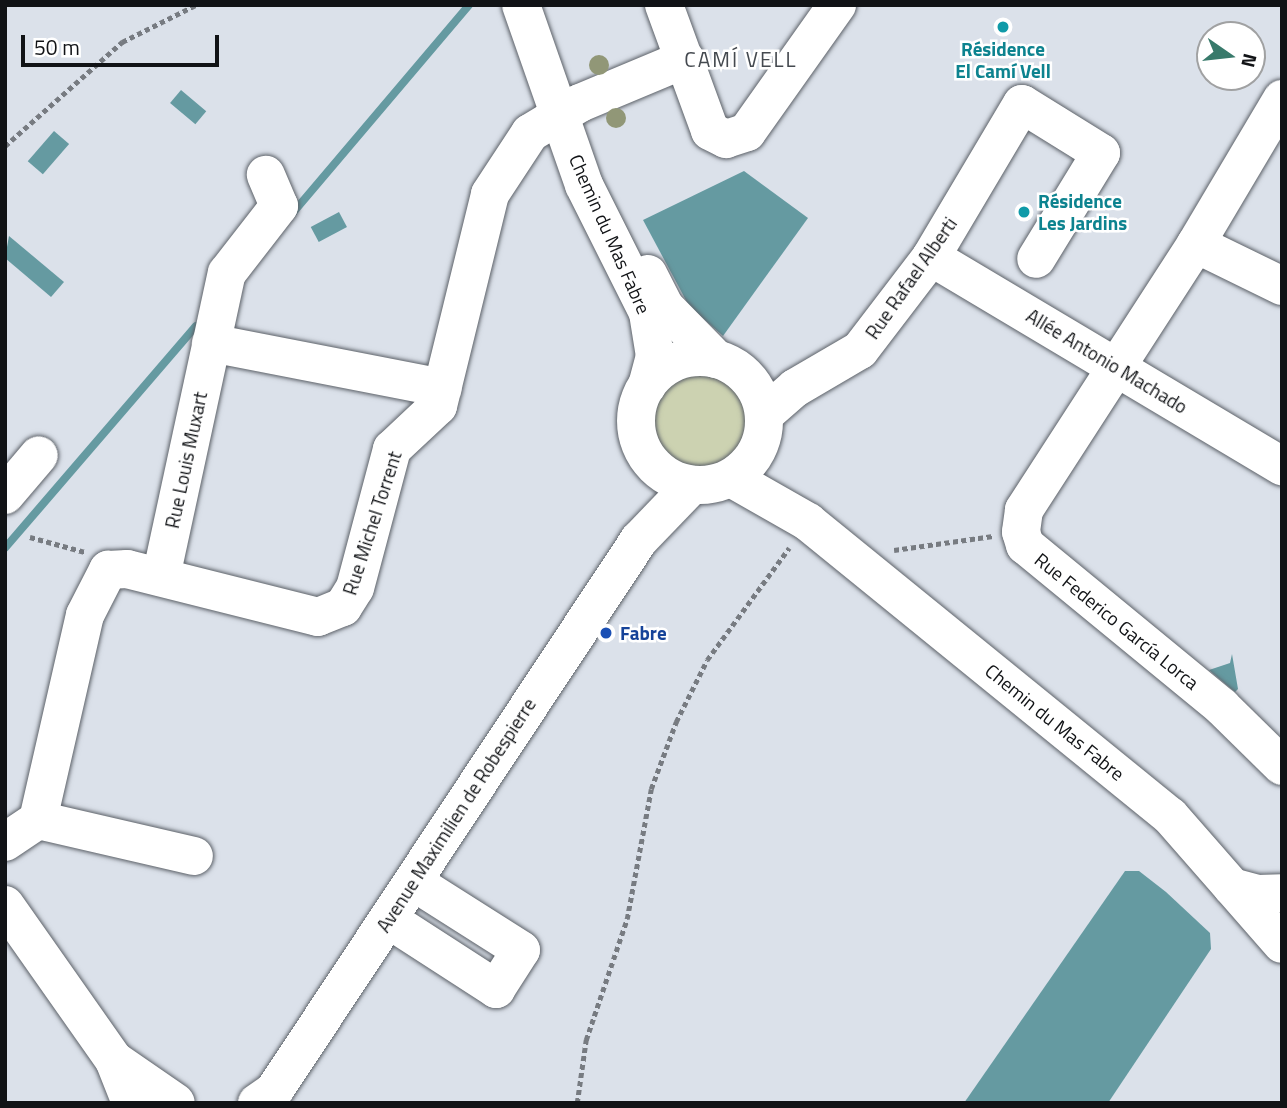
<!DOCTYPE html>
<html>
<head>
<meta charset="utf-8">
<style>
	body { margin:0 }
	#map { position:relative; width:1287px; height:1108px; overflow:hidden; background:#dbe1ea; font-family:"Titillium Web",sans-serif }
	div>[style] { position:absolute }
	.green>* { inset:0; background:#ccd2b1 }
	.round { border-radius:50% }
	.water>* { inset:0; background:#659aa1; transform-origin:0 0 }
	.stream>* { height:8px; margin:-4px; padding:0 4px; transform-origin:4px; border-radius:4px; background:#659aa1 }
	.path>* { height:4.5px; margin-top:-2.25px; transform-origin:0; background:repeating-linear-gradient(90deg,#777b81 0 5px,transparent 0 8.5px) }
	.roads { filter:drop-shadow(0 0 2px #5c6168) drop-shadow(0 0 2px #5c6168) }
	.minor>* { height:38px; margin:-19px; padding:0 19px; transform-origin:19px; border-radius:19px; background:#fff }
	.minor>.ring { margin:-19px; padding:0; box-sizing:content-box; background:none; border:38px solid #fff; border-radius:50% }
	.trees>* { width:20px; height:20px; margin:-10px; border-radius:50%; background:#919777 }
	.dots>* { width:19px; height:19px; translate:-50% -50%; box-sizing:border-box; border:4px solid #fff; border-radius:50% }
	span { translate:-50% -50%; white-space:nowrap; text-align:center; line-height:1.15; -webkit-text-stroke:5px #fff; paint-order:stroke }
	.culture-label { font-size:19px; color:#0d838f; font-weight:700 }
	.left { translate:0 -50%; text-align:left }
	.street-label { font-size:19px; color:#111316 }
	.transit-label { font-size:19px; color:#164399; font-weight:700 }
	.neighbourhood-label { font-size:21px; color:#44494f; letter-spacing:2px }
	.frame { position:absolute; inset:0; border:7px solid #111316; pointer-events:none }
	.north { position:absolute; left:1196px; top:21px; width:70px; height:70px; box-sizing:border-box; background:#fff; border:2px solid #a0a1a2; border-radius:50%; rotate:104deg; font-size:19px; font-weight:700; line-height:28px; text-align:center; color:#111316 }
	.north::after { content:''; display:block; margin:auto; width:24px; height:32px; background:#387a6b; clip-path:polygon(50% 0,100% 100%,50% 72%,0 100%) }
	.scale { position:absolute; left:21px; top:35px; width:198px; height:32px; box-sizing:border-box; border:4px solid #111316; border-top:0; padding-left:9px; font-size:21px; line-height:24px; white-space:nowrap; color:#111316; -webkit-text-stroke:5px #fff; paint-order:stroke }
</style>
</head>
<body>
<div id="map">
	<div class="green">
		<div class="round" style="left:653px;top:372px;width:96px;height:96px"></div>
	</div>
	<div class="water">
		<div style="left:181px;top:90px;width:33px;height:17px;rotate:40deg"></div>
		<div style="left:54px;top:131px;width:20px;height:40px;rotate:41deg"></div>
		<div style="clip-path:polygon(744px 171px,808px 218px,723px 336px,689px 306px,643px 220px)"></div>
		<div style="left:339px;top:212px;width:17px;height:32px;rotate:62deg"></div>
		<div style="clip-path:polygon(9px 236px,64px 282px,51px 297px,5px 258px)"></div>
		<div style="clip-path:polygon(1232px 654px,1238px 689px,1235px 692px,1209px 670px,1230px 663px)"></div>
		<div style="clip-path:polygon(1125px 871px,1139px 871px,1166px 892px,1210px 933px,1211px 949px,1108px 1103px,964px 1103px)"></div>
	</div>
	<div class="stream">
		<div style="left:291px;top:215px;width:275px;rotate:-49.7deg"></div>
		<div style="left:5px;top:548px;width:293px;rotate:-49.3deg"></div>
	</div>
	<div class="path">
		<div style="left:5px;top:146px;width:157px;rotate:-41.6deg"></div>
		<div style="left:122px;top:42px;width:83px;rotate:-26.6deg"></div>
		<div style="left:30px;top:537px;width:57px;rotate:15.3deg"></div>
		<div style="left:894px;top:550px;width:100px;rotate:-8deg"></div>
		<div style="left:577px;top:1103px;width:64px;rotate:-81.9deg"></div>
		<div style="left:586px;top:1040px;width:128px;rotate:-71.3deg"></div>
		<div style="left:627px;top:919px;width:132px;rotate:-79.5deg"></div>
		<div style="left:651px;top:789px;width:72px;rotate:-69.5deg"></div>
		<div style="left:676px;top:722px;width:69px;rotate:-63.4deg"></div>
		<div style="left:707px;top:660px;width:139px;rotate:-53.8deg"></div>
	</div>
	<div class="roads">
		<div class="minor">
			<div style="left:521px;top:5px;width:191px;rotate:70.7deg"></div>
			<div style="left:584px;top:185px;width:143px;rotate:63.4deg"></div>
			<div style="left:648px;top:313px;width:44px;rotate:80.8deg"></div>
			<div style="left:655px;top:356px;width:31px;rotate:105deg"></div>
			<div style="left:664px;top:5px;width:134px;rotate:69.9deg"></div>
			<div style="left:710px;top:131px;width:18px;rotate:27deg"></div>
			<div style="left:726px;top:139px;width:22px;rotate:-18deg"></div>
			<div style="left:747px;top:132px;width:156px;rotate:-54.7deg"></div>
			<div style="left:1282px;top:99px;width:169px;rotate:120.7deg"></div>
			<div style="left:1196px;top:244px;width:317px;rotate:122.9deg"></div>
			<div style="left:1024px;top:510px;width:22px;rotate:98deg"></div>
			<div style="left:1021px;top:532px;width:14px;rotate:73deg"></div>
			<div style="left:1025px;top:545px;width:255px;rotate:39.4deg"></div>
			<div style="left:1222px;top:707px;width:84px;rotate:44.5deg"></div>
			<div style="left:1196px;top:244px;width:96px;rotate:26deg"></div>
			<div style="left:931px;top:257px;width:409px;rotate:30.8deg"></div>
			<div style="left:648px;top:274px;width:37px;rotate:63deg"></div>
			<div style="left:665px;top:307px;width:73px;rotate:45.6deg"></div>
			<div style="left:211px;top:343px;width:236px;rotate:11deg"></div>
			<div class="ring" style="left:636px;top:357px;width:90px;height:90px"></div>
			<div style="left:764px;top:415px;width:41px;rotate:-41.1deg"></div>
			<div style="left:795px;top:388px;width:75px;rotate:-30.3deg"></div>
			<div style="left:860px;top:350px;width:117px;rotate:-52.6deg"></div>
			<div style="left:931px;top:257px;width:178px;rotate:-59.3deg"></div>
			<div style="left:1022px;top:104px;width:93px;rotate:31.8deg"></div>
			<div style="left:1101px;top:153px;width:124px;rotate:121.5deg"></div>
			<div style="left:731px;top:478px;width:89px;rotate:29.7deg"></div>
			<div style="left:808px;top:522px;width:466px;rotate:39.1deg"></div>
			<div style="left:1170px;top:816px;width:170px;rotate:48.8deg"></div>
			<div style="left:5px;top:495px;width:52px;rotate:-49.6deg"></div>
			<div style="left:161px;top:577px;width:311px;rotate:-77.8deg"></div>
			<div style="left:227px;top:273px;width:85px;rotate:-52.2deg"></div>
			<div style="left:279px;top:206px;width:34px;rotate:-113deg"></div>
			<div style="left:38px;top:820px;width:160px;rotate:13deg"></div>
			<div style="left:5px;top:842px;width:40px;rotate:-34deg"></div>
			<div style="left:38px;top:820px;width:210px;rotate:-77.1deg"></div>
			<div style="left:85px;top:615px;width:51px;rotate:-62.9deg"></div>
			<div style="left:108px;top:570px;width:19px;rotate:-3deg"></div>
			<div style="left:127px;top:569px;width:197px;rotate:14.1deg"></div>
			<div style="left:318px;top:617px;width:27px;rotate:-22deg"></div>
			<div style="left:343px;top:607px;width:22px;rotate:-58deg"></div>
			<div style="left:355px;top:588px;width:144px;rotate:-75.1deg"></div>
			<div style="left:392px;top:449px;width:63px;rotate:-43.1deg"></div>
			<div style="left:438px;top:406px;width:218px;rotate:-76.2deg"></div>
			<div style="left:490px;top:194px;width:73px;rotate:-56.7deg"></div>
			<div style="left:530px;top:133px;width:58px;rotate:-31deg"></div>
			<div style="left:580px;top:103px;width:114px;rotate:-22.7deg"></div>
			<div style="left:1232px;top:887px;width:27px;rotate:15deg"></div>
			<div style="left:1258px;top:894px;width:24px;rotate:-2deg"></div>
			<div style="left:5px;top:905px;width:189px;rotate:54.9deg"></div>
			<div style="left:114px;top:1060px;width:46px;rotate:68.4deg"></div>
			<div style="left:388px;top:919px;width:129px;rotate:32.9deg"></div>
			<div style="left:496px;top:989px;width:46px;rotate:-57.3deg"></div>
			<div style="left:521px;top:950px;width:127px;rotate:-147.6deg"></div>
			<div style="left:114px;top:1060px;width:75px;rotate:34.7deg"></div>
			<div style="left:257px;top:1103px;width:21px;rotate:-35deg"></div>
			<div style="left:274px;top:1091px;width:661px;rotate:-56.48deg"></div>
			<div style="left:639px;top:540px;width:76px;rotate:-46.1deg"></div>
		</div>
	</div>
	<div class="trees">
		<div style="left:599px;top:65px"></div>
		<div style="left:616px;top:118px"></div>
	</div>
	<div class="dots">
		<div style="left:1003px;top:27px;background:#0f9aa8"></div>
		<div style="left:1024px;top:212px;background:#0f9aa8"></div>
		<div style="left:606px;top:633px;background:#1a4fb4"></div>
	</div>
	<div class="culture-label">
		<span style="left:1003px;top:60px">Résidence<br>El Camí Vell</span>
		<span class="left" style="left:1038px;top:212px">Résidence<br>Les Jardins</span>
	</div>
	<div class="street-label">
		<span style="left:610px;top:234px;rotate:66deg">Chemin du Mas Fabre</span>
		<span style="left:911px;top:278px;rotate:-55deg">Rue Rafael Alberti</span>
		<span style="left:1107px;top:361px;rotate:31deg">Allée Antonio Machado</span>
		<span style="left:186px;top:460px;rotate:-78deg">Rue Louis Muxart</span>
		<span style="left:372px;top:523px;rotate:-72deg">Rue Michel Torrent</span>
		<span style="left:1117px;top:621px;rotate:39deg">Rue Federico García Lorca</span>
		<span style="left:1055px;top:722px;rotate:39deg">Chemin du Mas Fabre</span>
		<span style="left:456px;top:815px;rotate:-57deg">Avenue Maximilien de Robespierre</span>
	</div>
	<div class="transit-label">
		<span class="left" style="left:620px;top:633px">Fabre</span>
	</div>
	<div class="neighbourhood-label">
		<span style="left:741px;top:59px">CAMÍ VELL</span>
	</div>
	<div class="frame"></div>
	<div class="north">N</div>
	<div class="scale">50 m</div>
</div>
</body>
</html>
